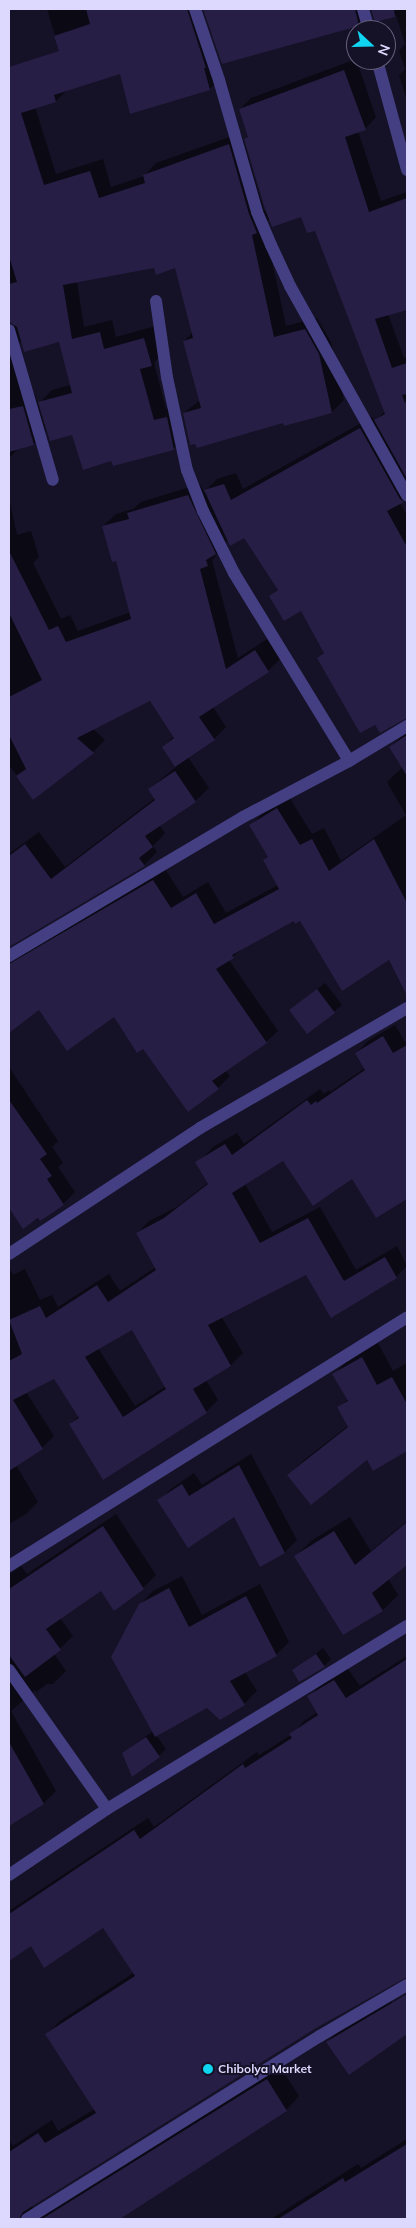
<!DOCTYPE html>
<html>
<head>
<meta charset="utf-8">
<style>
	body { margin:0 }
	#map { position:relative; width:416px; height:2228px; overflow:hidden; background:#151126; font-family:Mulish,sans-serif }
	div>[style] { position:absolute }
	.shadow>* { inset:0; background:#0007; transform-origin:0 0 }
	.building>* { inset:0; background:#271e45; transform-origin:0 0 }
	.street>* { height:12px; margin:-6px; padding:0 6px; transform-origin:6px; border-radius:6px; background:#433f82 }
	.dots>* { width:14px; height:14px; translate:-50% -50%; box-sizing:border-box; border:2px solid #151126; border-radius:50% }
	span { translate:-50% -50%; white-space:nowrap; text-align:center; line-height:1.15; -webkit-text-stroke:4px #151126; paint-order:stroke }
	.poi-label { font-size:12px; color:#ddd8fd; font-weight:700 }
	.left { translate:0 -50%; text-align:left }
	.frame { position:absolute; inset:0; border:10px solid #ddd8fd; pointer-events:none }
	.north { position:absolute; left:346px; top:20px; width:50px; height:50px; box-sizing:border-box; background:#151126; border:1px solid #65617c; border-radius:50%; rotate:111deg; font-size:14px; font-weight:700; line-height:20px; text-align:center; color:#ddd8fd }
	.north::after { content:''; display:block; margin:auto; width:18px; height:22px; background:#10d5f1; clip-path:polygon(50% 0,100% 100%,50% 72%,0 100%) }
</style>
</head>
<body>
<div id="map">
	<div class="shadow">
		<div style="clip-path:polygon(47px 9px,201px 9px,221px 77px,210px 89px,117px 54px,55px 36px)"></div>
		<div style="clip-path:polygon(205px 9px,369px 9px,370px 14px,359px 25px,223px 62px)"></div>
		<div style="clip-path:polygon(372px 9px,407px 9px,407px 101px,399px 75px,405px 69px,399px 51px,405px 44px,396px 15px,376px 20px)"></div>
		<div style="clip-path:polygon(356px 59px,376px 117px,365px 129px,358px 131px,381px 201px,407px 192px,407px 309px,388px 314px,404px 358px,407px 356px,407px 497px,400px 503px,407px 515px,407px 717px,403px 718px,318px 658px,325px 651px,301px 609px,270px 596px,278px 589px,244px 536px,228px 540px,212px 560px,238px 658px,267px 639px,280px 659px,268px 671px,213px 707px,226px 727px,214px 739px,188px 757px,209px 788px,195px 801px,159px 825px,165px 833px,153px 846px,157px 852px,144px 865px,9px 946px,9px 854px,39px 832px,65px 867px,155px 798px,149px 789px,176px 767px,163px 747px,174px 736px,151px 700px,93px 729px,105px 740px,93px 752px,34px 798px,9px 765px,9px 497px,17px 535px,31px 531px,39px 557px,33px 563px,61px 619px,70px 615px,78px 631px,131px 612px,116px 559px,103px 526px,116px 514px,133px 509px,141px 502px,200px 484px,204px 492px,217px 479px,236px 473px,243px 489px,372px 417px,375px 421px,385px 411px,316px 229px,302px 215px,270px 218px,264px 224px,286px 326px,317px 318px,331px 342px,344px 400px,332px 412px,284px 422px,184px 413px,200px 400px,184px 341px,193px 332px,176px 266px,154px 267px,77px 282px,84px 327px,112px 320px,116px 337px,156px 326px,163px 353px,154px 363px,166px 409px,179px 405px,186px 436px,174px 448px,112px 459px,73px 433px,40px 402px,52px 390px,71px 385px,60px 341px,22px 341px,16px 346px,30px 395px,35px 394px,46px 432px,34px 444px,19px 448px,9px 458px,9px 81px,60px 65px,68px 89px,56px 101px,35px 107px,56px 174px,103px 159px,111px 187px,144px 176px,156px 163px,241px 133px,264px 210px,266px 210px,246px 139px,249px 136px,240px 109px,251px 98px)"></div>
		<div style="clip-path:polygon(407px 732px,407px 963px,395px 970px,389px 958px,300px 920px,294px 919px,243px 948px,229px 960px,278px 1031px,266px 1042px,225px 1070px,230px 1076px,218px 1088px,143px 1048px,114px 1015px,39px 1008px,9px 1031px,9px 991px,21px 982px,9px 963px,20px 952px,165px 869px,183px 897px,208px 882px,226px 913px,278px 885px,264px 860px,269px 856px,251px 825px,263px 813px,289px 797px,312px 834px,324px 828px,341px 861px,406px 815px,387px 782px,403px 767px,390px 747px)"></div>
		<div style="left:325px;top:983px;width:28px;height:43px;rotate:52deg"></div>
		<div style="clip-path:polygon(evenodd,395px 1025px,405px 1042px,407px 1041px,407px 1198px,377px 1216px,353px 1177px,283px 1160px,245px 1184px,272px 1232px,320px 1207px,356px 1270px,397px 1246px,407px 1266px,396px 1277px,331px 1316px,307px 1274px,221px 1316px,243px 1353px,231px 1365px,206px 1380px,218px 1400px,206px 1412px,70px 1424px,79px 1416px,55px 1377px,26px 1392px,54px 1436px,42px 1448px,16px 1465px,38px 1502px,26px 1514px,9px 1524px,9px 1268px,13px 1275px,25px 1269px,40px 1300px,52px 1295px,58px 1307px,109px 1274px,120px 1291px,156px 1267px,137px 1233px,149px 1221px,177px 1207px,209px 1182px,201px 1160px,213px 1147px,237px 1133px,244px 1144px,320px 1089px,324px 1094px,329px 1090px,330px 1092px,365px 1068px,356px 1053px,368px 1041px,395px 1025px,132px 1328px,166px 1386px,135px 1406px,98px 1348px,132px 1328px)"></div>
		<div style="clip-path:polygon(9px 1067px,58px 1141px,52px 1147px,63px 1163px,58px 1167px,75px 1192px,63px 1204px,23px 1228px,9px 1205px,18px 1196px,9px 1181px)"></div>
		<div style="clip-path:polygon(378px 1343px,393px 1371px,407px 1363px,407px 1450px,374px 1469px,367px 1458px,289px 1475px,304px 1460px,349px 1425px,339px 1408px,348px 1399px,334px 1374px,349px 1359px)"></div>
		<div style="clip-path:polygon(251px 1454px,297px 1540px,285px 1552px,261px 1565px,234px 1516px,159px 1501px,171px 1489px,194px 1473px,202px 1485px)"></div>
		<div style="clip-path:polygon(116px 1514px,156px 1575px,143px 1588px,114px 1609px,101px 1590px,60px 1618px,73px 1636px,54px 1654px,66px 1671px,53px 1684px,47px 1684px,36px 1692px,35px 1690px,11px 1711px,56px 1791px,44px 1803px,9px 1824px,9px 1575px,21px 1566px,27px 1574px)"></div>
		<div style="clip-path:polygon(350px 1517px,371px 1551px,407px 1521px,407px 1563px,388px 1579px,398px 1595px,383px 1610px,343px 1634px,296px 1556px,311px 1541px)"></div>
		<div style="clip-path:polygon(182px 1576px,202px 1615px,260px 1584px,289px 1642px,276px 1655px,245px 1672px,257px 1691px,244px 1704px,207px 1706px,156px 1735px,166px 1749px,159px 1756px,124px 1753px,153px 1731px,140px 1605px,153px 1591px)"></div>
		<div style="clip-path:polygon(323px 1648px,331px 1659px,324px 1666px,294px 1671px)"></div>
		<div style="clip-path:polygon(407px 1656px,407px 1968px,366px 1998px,315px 2027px,32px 2205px,33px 2209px,280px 2067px,299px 2096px,286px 2110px,118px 2219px,9px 2219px,9px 2140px,13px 2146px,52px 2120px,58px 2131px,95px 2109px,47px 2034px,60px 2021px,135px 1972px,104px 1926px,31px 1944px,9px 1959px,9px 1911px,148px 1818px,154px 1827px,257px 1752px,259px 1755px,291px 1735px,304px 1721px,318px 1712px,309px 1697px,322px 1683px,347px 1668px,360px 1686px)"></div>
		<div style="clip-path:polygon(390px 2000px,405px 2021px,407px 2019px,407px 2029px,395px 2041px,327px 2042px,341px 2029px)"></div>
		<div style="clip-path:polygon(407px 2139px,407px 2219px,271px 2219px,358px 2164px,361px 2168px)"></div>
	</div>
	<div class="building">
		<div style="clip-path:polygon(86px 9px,187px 9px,206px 68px,204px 68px,210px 90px,130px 114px,120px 74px,54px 95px,56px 102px,21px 113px,44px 185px,90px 171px,99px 198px,145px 183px,143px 175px,229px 144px,249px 214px,257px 233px,252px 235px,274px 337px,305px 329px,319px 354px,332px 413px,284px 426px,283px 423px,197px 448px,195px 444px,190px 445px,183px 413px,201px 408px,183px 341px,193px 338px,175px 268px,156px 275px,154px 268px,63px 285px,72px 339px,100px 332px,104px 349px,144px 338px,152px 366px,140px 369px,154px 420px,167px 417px,174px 450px,113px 466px,111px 461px,83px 470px,72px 435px,50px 441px,38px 402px,72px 393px,59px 342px,24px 352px,17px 327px,9px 322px,9px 284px,17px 282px,9px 256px,9px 67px,59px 51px,54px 36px,90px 24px)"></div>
		<div style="clip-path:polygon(203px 9px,355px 9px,359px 26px,222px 64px)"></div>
		<div style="clip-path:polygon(371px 9px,394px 9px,395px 17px,375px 22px)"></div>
		<div style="clip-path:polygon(344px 70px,366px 130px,345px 137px,369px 212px,407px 198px,407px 310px,375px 319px,392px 368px,407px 363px,407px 394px,402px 395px,405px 403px,407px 401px,407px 479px,374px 420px,385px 414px,315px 231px,307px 233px,301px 217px,272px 227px,265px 209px,244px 139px,248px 137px,239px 109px)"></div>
		<div style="clip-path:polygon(23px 406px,34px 445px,9px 452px,9px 409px)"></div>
		<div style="clip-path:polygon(360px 428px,400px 499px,404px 502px,387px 511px,407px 547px,407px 718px,380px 733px,375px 725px,360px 733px,317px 658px,324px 653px,301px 611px,284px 621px,269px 596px,278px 590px,244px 538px,230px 546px,204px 490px,224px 484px,231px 500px)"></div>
		<div style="clip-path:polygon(188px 495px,216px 554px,206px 560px,208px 566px,200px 569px,226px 669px,255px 650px,269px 672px,199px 717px,215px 740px,175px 767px,162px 747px,174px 738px,150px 701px,77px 738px,94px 753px,33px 800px,16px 776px,26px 769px,9px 735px,9px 697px,42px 680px,9px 613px,9px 551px,49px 630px,58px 626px,66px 642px,131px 619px,116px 561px,112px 562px,102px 526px,129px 519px,127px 513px)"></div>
		<div style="clip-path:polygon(407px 735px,407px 776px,389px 747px)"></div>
		<div style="clip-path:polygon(175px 771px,196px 802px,145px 836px,153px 847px,139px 858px,145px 866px,9px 947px,9px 856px,25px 844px,51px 879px,155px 800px,148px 789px)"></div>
		<div style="clip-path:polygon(277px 808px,300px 845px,312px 839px,329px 871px,374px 839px,407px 903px,407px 996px,389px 960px,342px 991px,300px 921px,295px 924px,294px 921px,232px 955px,234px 958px,216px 969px,267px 1043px,212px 1081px,219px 1089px,188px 1112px,143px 1049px,137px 1053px,114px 1017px,67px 1051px,39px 1010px,9px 1033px,9px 964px,153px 880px,171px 908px,196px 893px,214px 924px,279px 889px,263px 860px,268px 857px,249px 825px)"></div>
		<div style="left:317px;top:989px;width:30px;height:35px;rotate:53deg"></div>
		<div style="clip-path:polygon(evenodd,383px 1036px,393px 1053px,407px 1045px,407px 1199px,376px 1218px,352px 1179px,313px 1206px,283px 1161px,232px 1193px,260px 1243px,308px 1218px,344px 1281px,385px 1257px,397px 1278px,331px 1318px,306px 1275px,208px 1325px,231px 1366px,193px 1389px,207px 1413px,103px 1480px,69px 1424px,79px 1418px,54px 1379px,13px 1400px,43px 1449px,9px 1471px,9px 1361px,22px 1354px,9px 1320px,40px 1306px,46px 1318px,97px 1285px,108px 1302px,156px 1270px,136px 1233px,164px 1218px,208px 1184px,195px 1162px,225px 1144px,232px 1155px,307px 1100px,311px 1105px,316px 1101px,317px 1103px,365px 1070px,355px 1053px,383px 1036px,132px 1330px,166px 1389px,123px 1417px,85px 1357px,132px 1330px)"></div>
		<div style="clip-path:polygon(9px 1100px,47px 1154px,40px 1159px,52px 1176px,47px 1179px,64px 1205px,40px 1221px,38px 1218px,23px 1229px,9px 1208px)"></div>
		<div style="clip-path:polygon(362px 1357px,377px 1385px,392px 1377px,407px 1404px,407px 1451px,373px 1471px,367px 1460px,311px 1505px,287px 1475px,348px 1427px,337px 1407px,348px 1401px,332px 1374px)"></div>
		<div style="clip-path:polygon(239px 1465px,285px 1553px,260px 1567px,234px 1517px,188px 1548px,157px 1500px,182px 1484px,189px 1496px)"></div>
		<div style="clip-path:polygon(407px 1522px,407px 1565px,372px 1593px,383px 1611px,343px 1635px,294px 1556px,334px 1531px,355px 1565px)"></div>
		<div style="clip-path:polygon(103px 1526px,144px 1589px,114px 1611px,101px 1591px,46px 1629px,61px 1650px,25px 1677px,9px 1655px,9px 1589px)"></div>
		<div style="clip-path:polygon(169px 1588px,189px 1627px,246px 1596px,277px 1656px,230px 1681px,245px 1705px,220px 1720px,207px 1708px,155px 1737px,111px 1657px,139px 1604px)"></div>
		<div style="clip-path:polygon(316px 1654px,325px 1667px,299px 1682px,292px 1670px)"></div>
		<div style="clip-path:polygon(407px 1659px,407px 1977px,316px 2028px,23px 2212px,19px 2219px,9px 2219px,9px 2152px,38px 2133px,45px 2143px,96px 2113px,45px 2034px,135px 1976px,103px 1928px,44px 1968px,31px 1946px,9px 1961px,9px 1914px,134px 1830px,140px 1839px,243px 1764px,245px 1768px,292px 1738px,289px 1734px,318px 1715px,307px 1696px,334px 1680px,346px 1698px)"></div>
		<div style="clip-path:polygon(146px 1737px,160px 1757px,132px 1777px,122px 1753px)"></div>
		<div style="clip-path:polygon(9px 1742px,44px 1804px,9px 1826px)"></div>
		<div style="clip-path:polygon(407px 1994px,407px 2034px,349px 2075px,326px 2042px)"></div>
		<div style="clip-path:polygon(267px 2079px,287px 2111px,120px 2219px,42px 2219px)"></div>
		<div style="clip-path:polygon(407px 2144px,407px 2219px,278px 2219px,343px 2178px,345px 2182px)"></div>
	</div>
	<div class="street">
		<div style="left:195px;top:9px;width:75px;rotate:71.3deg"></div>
		<div style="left:219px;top:80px;width:137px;rotate:73.9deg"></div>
		<div style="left:257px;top:212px;width:36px;rotate:67deg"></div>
		<div style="left:271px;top:245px;width:45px;rotate:65.1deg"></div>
		<div style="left:290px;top:286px;width:240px;rotate:60.8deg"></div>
		<div style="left:363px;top:9px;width:22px;rotate:74deg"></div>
		<div style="left:377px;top:60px;width:114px;rotate:74.7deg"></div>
		<div style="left:156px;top:301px;width:77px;rotate:81.8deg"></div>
		<div style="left:167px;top:377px;width:95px;rotate:77.9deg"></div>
		<div style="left:187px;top:470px;width:44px;rotate:68.7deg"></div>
		<div style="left:203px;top:511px;width:69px;rotate:63.4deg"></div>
		<div style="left:234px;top:573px;width:220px;rotate:58.5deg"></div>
		<div style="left:9px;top:330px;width:156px;rotate:73.7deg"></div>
		<div style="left:9px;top:956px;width:272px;rotate:-30.7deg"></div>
		<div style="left:243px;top:817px;width:120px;rotate:-27.8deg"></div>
		<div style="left:349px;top:761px;width:68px;rotate:-31.1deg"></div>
		<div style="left:9px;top:1254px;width:229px;rotate:-33.4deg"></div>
		<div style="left:200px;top:1128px;width:239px;rotate:-30.1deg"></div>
		<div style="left:9px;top:1566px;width:469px;rotate:-32deg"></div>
		<div style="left:9px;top:1670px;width:170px;rotate:54.8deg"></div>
		<div style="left:9px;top:1875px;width:118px;rotate:-34deg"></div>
		<div style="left:107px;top:1809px;width:351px;rotate:-31.4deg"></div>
		<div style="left:27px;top:2219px;width:345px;rotate:-32deg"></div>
		<div style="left:320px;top:2036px;width:101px;rotate:-30.4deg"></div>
	</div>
	<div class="dots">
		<div style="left:208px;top:2069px;background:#10d5f1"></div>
	</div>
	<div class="poi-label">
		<span class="left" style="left:218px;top:2069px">Chibolya Market</span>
	</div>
	<div class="frame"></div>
	<div class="north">N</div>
</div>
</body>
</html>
